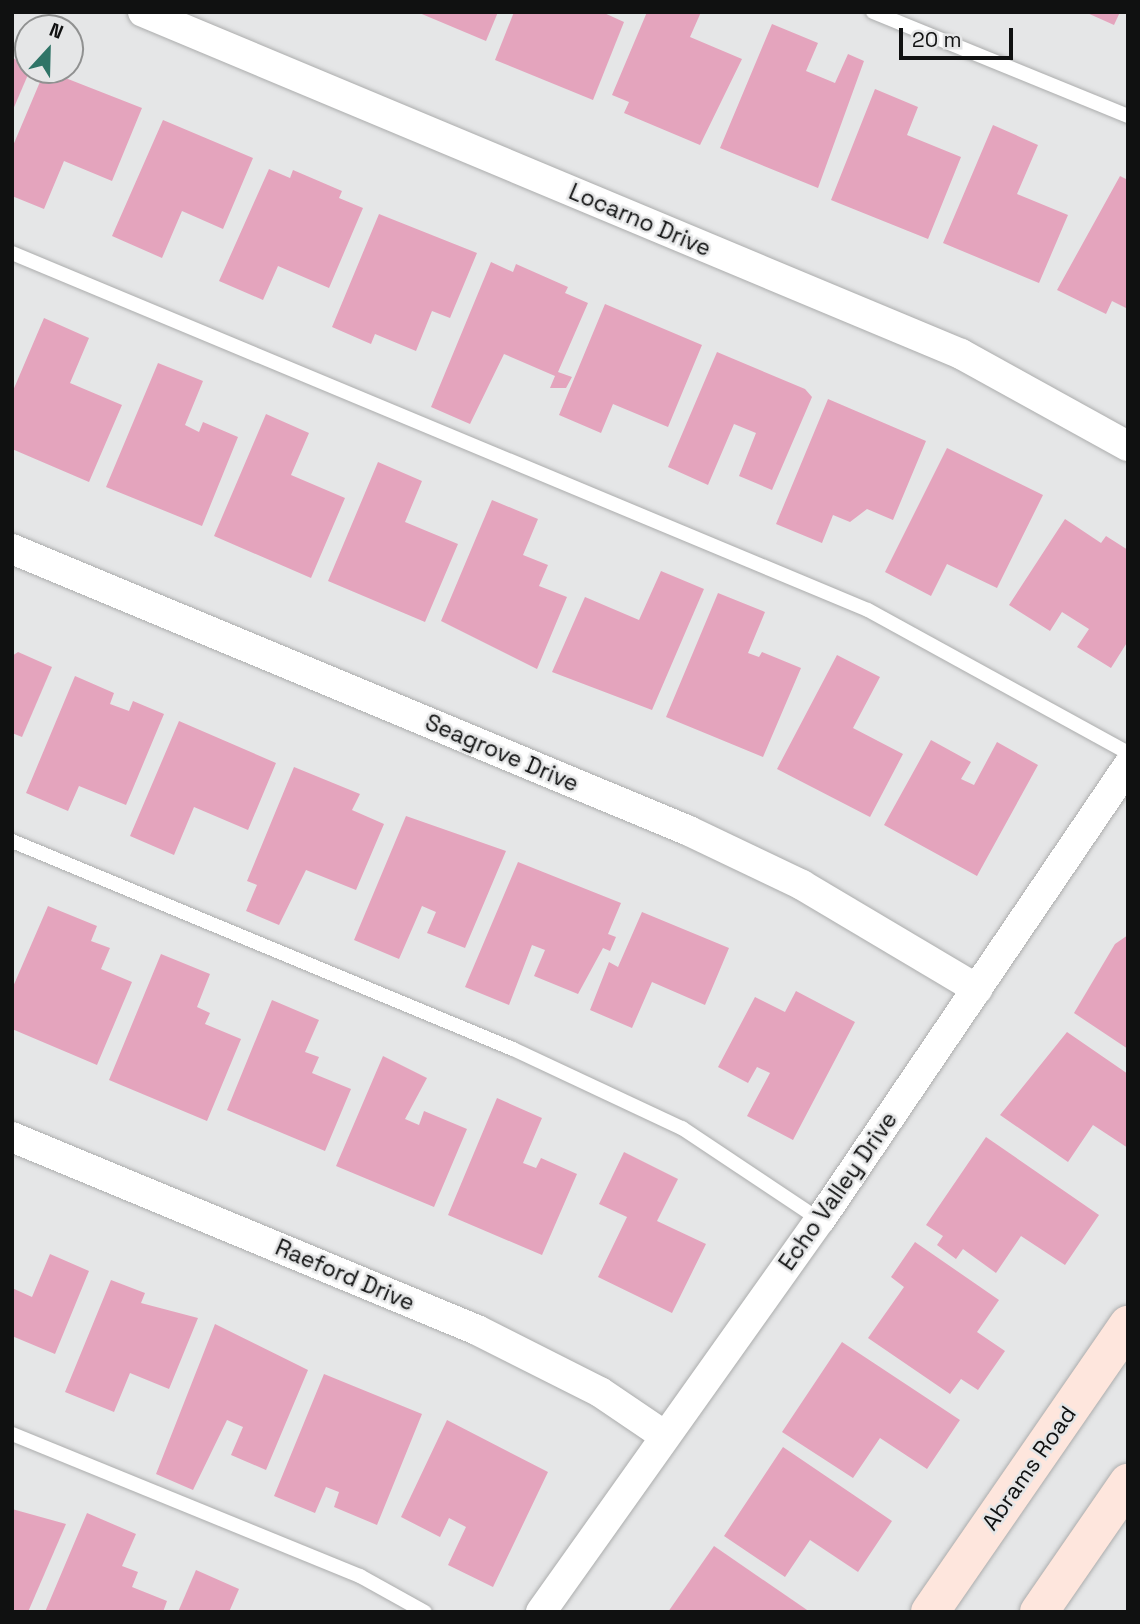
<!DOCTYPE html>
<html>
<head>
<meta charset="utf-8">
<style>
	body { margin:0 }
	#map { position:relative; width:1140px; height:1624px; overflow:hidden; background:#e5e6e7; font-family:"Space Grotesk",sans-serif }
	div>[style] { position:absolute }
	.building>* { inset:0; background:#e4a4bd }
	.roads { filter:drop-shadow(0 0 2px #acadad) drop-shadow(0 0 2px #acadad) }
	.lane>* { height:14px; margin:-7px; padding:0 7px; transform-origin:7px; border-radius:7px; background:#fff }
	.street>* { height:30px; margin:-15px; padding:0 15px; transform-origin:15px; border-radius:15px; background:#fff }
	.secondary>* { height:38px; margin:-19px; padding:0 19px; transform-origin:19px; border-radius:19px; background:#fee6dd }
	span { translate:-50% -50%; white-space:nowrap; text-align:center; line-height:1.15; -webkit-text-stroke:5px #e5e6e7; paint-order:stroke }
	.street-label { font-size:23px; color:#101111 }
	.frame { position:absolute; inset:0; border:14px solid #101111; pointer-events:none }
	.north { position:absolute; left:14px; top:14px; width:70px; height:70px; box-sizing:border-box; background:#e5e6e7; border:2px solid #909191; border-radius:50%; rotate:22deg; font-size:19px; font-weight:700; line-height:28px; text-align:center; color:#101111 }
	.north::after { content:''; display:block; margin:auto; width:24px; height:32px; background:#2f7467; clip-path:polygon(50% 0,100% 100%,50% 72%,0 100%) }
	.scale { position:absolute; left:899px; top:28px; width:114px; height:32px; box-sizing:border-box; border:4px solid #101111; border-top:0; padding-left:9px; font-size:21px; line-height:24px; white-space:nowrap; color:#101111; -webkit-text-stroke:5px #e5e6e7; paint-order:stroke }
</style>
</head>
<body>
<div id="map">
	<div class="building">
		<div style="clip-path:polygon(417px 12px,498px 12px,486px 41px)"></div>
		<div style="clip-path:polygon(514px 12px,602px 12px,624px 22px,593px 100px,495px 60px)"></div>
		<div style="clip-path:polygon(647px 12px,701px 12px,690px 37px,742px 59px,700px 145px,624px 113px,629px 102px,612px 95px)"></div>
		<div style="clip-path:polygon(1085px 12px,1120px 12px,1114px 25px)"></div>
		<div style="clip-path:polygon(772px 24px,818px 43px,806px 71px,835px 83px,848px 54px,864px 61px,818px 188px,720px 148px)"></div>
		<div style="clip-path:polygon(12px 57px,30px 70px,12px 112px)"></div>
		<div style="clip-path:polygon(45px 70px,142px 108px,112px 181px,64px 161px,44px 209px,12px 196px,12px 148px)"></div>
		<div style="clip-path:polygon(875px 89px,918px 107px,907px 135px,961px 157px,928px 239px,831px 200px)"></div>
		<div style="clip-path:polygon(163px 120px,253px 158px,223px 229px,182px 211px,162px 258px,112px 236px)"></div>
		<div style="clip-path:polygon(993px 125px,1038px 145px,1017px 194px,1068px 215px,1039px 283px,943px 243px)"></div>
		<div style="clip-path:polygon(269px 169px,290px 178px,293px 170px,342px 191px,339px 198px,363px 208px,329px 288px,278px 266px,263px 300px,219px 281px)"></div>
		<div style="clip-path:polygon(1120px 176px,1128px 180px,1128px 309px,1112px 301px,1106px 314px,1057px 290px)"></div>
		<div style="clip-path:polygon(379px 214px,477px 253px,450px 318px,432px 311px,416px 351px,375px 334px,371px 344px,332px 327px)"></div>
		<div style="clip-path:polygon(491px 262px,513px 272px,516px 264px,568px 287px,565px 293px,588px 303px,558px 372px,572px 377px,566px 388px,550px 388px,555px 376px,504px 354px,470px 424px,431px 407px)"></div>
		<div style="clip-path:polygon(605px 304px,702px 345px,668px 427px,613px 404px,601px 433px,559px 415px)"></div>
		<div style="clip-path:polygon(44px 318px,89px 338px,70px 383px,122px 405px,89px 482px,12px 449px,12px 393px)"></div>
		<div style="clip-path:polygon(717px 352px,805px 389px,812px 397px,772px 490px,739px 476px,756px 433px,734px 424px,708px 485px,668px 467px)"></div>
		<div style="clip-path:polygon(158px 363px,203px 381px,185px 425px,199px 432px,203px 422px,238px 437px,202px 526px,106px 487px)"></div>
		<div style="clip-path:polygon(828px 399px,926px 441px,893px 520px,867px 509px,850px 522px,833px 515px,822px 543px,776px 524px)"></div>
		<div style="clip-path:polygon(266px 414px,309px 433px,291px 475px,345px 498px,311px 578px,214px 536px)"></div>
		<div style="clip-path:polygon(947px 448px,1043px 495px,997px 588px,947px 564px,931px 596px,885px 572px)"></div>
		<div style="clip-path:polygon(378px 462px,422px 481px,405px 522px,458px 544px,425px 622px,328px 581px)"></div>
		<div style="clip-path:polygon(492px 500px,538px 519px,523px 555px,548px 565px,539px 586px,567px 597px,537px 669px,441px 621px)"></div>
		<div style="clip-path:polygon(1065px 519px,1101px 543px,1106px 536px,1128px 550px,1128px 641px,1111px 668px,1077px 647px,1089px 629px,1062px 612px,1050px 631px,1009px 605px)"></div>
		<div style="clip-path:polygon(661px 571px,704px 589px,652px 710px,552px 672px,585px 597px,639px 620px)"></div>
		<div style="clip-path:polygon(718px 593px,765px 612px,748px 653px,759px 657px,762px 652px,801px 668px,763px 757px,666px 717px)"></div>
		<div style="clip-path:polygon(18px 652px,52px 667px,22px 737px,12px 733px,12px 656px)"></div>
		<div style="clip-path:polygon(837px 655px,880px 677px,853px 728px,903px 754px,870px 817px,777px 769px)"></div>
		<div style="clip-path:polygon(75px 676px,114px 693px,110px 704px,129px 711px,133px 701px,164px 714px,126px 805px,79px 786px,68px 811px,26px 793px)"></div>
		<div style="clip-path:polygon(179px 721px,276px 763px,248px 830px,194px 807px,174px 855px,130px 836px)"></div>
		<div style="clip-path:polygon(931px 740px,971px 762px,961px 779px,974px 785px,997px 742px,1038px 765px,977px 876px,884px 825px)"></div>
		<div style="clip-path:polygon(294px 767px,360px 794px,352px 810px,384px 824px,356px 890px,306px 870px,279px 925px,246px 911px,257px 885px,247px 881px)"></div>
		<div style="clip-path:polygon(406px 816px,506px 851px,465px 948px,427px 933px,436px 912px,422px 906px,399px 959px,354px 940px)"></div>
		<div style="clip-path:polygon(518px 862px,621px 903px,608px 934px,616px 937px,610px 951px,603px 948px,578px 994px,534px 976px,545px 950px,532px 945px,509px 1005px,465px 987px)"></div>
		<div style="clip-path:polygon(48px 906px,97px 926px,91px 941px,110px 948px,101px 969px,132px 982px,97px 1065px,12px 1029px,12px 989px)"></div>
		<div style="clip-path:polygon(642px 912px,729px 948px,705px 1005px,652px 982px,632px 1028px,590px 1010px,609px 962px,618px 967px)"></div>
		<div style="clip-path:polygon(1128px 935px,1128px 1049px,1074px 1013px,1115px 944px)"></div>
		<div style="clip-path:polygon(161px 954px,210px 974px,197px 1007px,210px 1013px,205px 1024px,241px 1039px,207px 1121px,109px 1080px)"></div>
		<div style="clip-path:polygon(796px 991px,855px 1022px,793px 1140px,747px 1116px,770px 1073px,757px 1067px,748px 1083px,718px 1067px,755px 997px,785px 1012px)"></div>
		<div style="clip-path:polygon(272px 1000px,319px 1020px,305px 1052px,319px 1057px,312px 1073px,351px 1089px,325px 1151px,227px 1110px)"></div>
		<div style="clip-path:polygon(1067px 1032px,1128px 1074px,1128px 1148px,1093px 1125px,1068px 1162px,1000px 1115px)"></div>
		<div style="clip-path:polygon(383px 1056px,427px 1078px,405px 1119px,419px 1125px,424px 1111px,467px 1129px,434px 1207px,336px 1166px)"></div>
		<div style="clip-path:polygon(497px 1098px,542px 1118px,523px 1163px,536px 1168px,541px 1158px,577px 1174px,542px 1255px,448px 1215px)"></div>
		<div style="clip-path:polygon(986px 1137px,1099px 1215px,1065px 1265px,1021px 1236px,996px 1273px,963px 1249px,956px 1259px,937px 1245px,943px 1236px,926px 1225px)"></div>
		<div style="clip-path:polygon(624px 1152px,678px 1179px,657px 1221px,706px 1244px,672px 1313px,598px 1277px,627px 1217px,599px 1204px)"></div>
		<div style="clip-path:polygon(915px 1242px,999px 1300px,977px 1332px,1005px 1351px,978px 1390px,961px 1379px,950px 1394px,868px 1338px,904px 1287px,891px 1277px)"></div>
		<div style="clip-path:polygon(50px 1254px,89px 1271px,55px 1354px,12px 1336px,12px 1288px,32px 1297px)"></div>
		<div style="clip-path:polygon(111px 1280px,145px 1293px,141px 1303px,198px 1318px,169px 1389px,130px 1373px,114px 1412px,65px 1392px)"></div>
		<div style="clip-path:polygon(215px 1324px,308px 1370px,266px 1470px,231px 1455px,243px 1427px,227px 1420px,193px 1490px,156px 1474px)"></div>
		<div style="clip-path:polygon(842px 1342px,960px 1420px,927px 1469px,880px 1438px,853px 1478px,782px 1432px)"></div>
		<div style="clip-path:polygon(324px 1374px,422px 1414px,377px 1525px,334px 1507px,339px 1492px,326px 1487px,315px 1513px,274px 1496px)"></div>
		<div style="clip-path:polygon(447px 1420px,548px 1472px,493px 1587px,448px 1565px,466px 1527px,449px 1518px,440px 1537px,401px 1517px)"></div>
		<div style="clip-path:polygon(783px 1447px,892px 1521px,858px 1572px,810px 1540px,785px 1577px,724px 1536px)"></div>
		<div style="clip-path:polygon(12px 1509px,66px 1524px,28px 1612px,12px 1612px)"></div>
		<div style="clip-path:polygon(87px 1513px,136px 1534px,122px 1566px,138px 1572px,132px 1587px,167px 1601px,163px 1612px,45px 1612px)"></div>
		<div style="clip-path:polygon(714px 1546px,810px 1612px,668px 1612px)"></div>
		<div style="clip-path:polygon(196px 1570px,239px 1589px,229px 1612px,178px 1612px)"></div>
	</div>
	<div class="roads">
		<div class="lane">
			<div style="left:873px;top:12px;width:275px;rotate:22.2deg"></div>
			<div style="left:12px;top:253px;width:927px;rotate:22.64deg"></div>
			<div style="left:868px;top:610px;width:297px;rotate:28.8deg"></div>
			<div style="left:12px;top:841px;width:542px;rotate:22.55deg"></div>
			<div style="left:513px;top:1049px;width:187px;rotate:25.1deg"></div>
			<div style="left:682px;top:1128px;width:166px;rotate:33.7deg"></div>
			<div style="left:12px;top:1434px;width:376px;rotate:22.2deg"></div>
			<div style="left:360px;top:1576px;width:74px;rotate:29deg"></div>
		</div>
		<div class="street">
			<div style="left:143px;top:12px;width:887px;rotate:22.69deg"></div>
			<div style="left:961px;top:354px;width:191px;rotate:28.9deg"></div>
			<div style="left:12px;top:549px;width:733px;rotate:22.61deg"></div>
			<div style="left:689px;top:831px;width:125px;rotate:25.5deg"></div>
			<div style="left:802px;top:885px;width:204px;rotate:30.7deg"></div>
			<div style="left:12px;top:1137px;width:503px;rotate:22.54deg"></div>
			<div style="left:477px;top:1330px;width:138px;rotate:26.8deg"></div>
			<div style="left:600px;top:1392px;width:78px;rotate:34.1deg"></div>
			<div style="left:541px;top:1612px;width:481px;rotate:-54.6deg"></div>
			<div style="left:820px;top:1220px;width:549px;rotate:-55.85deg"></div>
		</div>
		<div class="secondary">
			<div style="left:930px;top:1612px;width:349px;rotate:-55.4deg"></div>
			<div style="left:1039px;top:1612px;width:157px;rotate:-55.4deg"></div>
		</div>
	</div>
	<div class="street-label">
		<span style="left:640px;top:220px;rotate:23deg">Locarno Drive</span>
		<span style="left:502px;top:753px;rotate:23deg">Seagrove Drive</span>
		<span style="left:838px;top:1191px;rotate:-55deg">Echo Valley Drive</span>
		<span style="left:345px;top:1275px;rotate:23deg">Raeford Drive</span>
		<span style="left:1029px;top:1468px;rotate:-55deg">Abrams Road</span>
	</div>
	<div class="frame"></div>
	<div class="north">N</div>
	<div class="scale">20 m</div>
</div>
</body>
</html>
